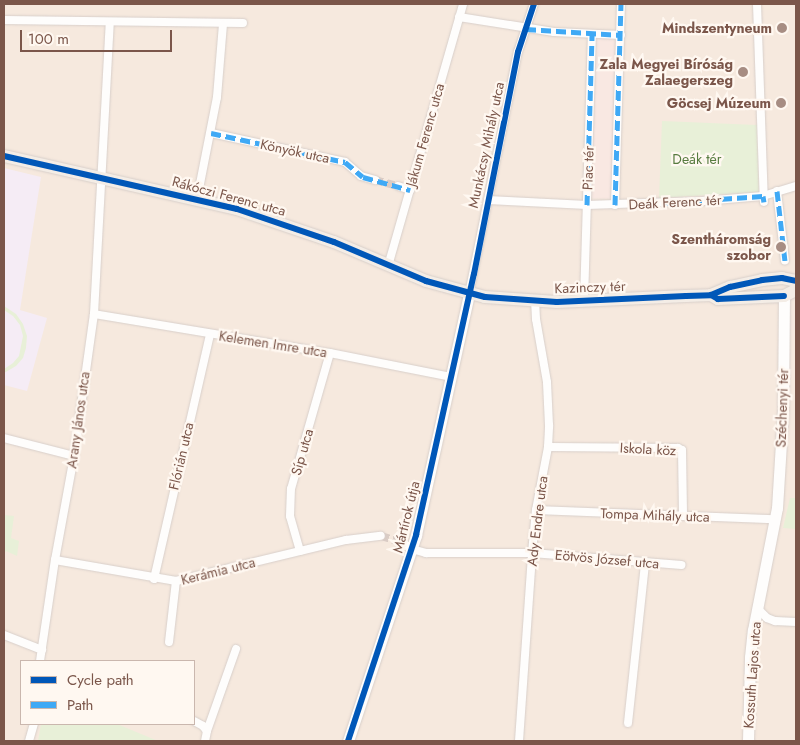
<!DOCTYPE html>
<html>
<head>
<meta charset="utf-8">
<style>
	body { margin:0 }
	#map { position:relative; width:800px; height:745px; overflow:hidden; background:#faf4ee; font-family:Jost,sans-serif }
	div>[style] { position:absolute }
	.residential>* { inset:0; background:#f6e9de }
	.commercial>* { inset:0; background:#f9e8e2; transform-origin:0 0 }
	.education>* { inset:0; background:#f5ecf5 }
	.green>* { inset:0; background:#e8f0d8 }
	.street-tunnel>* { height:8px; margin-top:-4px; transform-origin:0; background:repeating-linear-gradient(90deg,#daccc5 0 8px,transparent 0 12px) }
	.roads { filter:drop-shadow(0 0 1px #d8cfca) drop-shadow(0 0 1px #d8cfca) }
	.street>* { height:8px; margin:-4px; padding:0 4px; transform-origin:4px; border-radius:4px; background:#fefdfc }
	.secondary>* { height:11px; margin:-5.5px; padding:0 5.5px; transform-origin:5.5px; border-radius:5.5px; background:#fefdfc }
	.primary>* { height:12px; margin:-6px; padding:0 6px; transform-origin:6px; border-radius:6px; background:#f4ede6 }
	.quiet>* { height:5px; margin-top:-2.5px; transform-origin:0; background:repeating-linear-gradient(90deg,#3fa9f5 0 10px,transparent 0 15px) }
	.cycleway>* { height:6px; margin:-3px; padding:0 3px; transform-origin:3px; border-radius:3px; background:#0057b8 }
	.dots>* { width:14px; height:14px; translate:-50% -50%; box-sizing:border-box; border:2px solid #fff8f1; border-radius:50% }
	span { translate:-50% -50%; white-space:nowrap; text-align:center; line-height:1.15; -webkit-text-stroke:4.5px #fff8f1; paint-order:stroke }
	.poi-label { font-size:14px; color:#7b564a; font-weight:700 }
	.right { translate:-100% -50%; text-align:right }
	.street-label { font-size:14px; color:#7b564a }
	.park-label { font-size:14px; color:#577b3f }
	.frame { position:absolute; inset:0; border:5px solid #7b564a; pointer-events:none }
	.legend { position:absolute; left:20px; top:660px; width:175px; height:65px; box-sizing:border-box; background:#fff8f1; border:1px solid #cab7ae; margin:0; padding:6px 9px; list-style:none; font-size:15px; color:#7b564a }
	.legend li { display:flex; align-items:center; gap:10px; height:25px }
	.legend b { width:25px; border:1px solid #cab7ae }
	.scale { position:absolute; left:20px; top:30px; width:152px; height:22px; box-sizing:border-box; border:2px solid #7b564a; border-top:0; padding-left:6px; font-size:15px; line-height:18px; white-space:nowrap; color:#7b564a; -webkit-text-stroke:4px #fff8f1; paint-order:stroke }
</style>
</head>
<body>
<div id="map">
	<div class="residential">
		<div style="clip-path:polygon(evenodd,4px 4px,796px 4px,796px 741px,4px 741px,4px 4px,21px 661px,194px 661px,194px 724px,21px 724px,21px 661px)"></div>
	</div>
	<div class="commercial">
		<div style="left:594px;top:36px;width:24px;height:162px;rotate:2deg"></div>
	</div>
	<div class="education">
		<div style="clip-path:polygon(4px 168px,41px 177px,20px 310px,47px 318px,27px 391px,4px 385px)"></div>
	</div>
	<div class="green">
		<div style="clip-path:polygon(662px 121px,757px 125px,759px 192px,659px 198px)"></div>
		<div style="clip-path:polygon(4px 306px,16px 314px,23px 324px,27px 336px,26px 348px,23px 358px,16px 366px,4px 373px,4px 369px,13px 363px,19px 356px,23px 336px,20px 325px,13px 316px,4px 310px)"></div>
		<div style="clip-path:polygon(790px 498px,796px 498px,796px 529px,783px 528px)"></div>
		<div style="clip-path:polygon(4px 515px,14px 516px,11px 538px,19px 541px,17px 556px,6px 551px,4px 554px)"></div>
		<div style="clip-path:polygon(41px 724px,117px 724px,158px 741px,38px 741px)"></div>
	</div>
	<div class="street-tunnel">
		<div style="left:375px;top:180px;width:24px;rotate:15deg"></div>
		<div style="left:381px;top:536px;width:21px;rotate:17deg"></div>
	</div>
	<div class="roads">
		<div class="street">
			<div style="left:757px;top:4px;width:198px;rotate:88deg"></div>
			<div style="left:459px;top:17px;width:96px;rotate:9deg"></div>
			<div style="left:554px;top:32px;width:67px;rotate:2.6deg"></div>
			<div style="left:4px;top:20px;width:239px;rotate:0.7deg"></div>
			<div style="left:211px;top:133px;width:137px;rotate:12.2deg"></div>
			<div style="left:345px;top:162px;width:21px;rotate:41deg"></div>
			<div style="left:361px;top:176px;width:15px;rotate:16deg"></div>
			<div style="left:398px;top:186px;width:13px;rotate:18deg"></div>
			<div style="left:777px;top:191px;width:70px;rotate:83.5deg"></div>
			<div style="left:197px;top:199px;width:104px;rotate:-78.9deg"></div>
			<div style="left:217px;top:97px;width:73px;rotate:-85.3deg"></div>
			<div style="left:488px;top:200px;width:99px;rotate:2.9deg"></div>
			<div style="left:587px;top:205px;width:116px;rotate:-2deg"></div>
			<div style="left:703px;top:201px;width:60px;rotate:-4.8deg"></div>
			<div style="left:763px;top:196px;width:34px;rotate:-17deg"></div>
			<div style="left:615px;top:205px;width:201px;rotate:-88.3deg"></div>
			<div style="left:388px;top:266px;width:273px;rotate:-74deg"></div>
			<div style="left:469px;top:294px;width:247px;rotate:-78.6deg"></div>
			<div style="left:518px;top:52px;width:51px;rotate:-71.6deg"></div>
			<div style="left:584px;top:301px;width:267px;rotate:-88.3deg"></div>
			<div style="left:94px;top:314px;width:239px;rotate:9.4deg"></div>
			<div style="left:330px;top:353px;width:123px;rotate:11.2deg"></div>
			<div style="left:4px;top:438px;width:72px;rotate:14.4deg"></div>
			<div style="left:548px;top:447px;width:130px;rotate:0.4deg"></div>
			<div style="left:678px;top:448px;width:4px;rotate:27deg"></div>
			<div style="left:682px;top:450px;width:66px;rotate:89.1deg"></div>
			<div style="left:536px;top:510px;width:238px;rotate:2.2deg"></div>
			<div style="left:401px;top:542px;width:13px;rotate:32deg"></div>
			<div style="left:412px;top:549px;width:15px;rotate:16deg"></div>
			<div style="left:426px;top:553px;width:106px"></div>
			<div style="left:532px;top:553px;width:150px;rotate:4.6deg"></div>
			<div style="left:300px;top:551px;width:36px;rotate:-106deg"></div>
			<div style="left:290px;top:516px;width:27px;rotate:-88deg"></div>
			<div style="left:291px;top:489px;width:141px;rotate:-74deg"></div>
			<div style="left:55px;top:560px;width:123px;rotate:9.8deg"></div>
			<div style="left:176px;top:581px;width:175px;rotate:-13.6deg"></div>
			<div style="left:346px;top:540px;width:35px;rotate:-7deg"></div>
			<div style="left:154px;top:579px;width:251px;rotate:-77.1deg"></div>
			<div style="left:757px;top:608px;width:14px;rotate:45deg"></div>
			<div style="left:767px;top:618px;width:9px;rotate:21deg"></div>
			<div style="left:775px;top:621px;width:21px;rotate:3deg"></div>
			<div style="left:4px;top:635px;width:41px;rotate:21.5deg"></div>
			<div style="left:169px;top:642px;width:61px;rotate:-83.5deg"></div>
			<div style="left:40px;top:661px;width:102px;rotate:-81.6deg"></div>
			<div style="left:55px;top:560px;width:106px;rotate:-79.6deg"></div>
			<div style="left:74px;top:456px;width:143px;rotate:-82deg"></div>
			<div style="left:94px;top:314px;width:291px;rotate:-86.9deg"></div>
			<div style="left:194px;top:721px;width:10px;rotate:29deg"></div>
			<div style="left:203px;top:726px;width:6px;rotate:51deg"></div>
			<div style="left:207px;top:731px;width:10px;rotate:101deg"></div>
			<div style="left:628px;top:723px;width:161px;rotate:-83.9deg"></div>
			<div style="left:207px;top:731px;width:87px;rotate:-70.5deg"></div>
			<div style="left:29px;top:741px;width:18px;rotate:-74deg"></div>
			<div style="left:519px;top:741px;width:188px;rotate:-86deg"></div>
			<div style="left:532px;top:553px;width:43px;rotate:-84.7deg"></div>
			<div style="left:536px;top:510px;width:64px;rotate:-79.2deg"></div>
			<div style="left:548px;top:447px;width:22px;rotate:-87deg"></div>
			<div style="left:549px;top:425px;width:43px;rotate:-92.7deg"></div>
			<div style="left:547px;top:382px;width:64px;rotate:-99.9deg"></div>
			<div style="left:536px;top:319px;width:17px;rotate:-93deg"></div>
		</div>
		<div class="secondary">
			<div style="left:348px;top:741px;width:217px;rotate:-71.7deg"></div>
			<div style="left:416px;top:535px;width:247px;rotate:-77.6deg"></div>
			<div style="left:748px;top:741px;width:84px;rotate:-88.6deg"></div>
			<div style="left:750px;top:657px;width:27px;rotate:-84deg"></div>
			<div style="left:753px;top:630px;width:124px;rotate:-78.9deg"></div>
			<div style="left:777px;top:508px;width:99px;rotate:-86.5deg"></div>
			<div style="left:783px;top:409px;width:113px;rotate:-89.5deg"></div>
		</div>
		<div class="primary">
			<div style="left:4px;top:156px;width:239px;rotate:12.8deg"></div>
			<div style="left:237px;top:209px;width:102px;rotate:18.8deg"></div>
			<div style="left:334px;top:242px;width:100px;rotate:23deg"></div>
			<div style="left:426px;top:281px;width:61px;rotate:15.2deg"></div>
			<div style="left:485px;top:297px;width:72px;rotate:4deg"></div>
			<div style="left:557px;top:302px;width:129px;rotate:-2.7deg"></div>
			<div style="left:686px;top:296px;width:25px;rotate:-2deg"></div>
			<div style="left:711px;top:295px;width:21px;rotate:-23deg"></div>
			<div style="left:730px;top:287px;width:33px;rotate:-12deg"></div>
			<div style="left:762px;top:280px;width:20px;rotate:-6deg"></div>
			<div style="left:782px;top:278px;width:14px;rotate:12deg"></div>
			<div style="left:711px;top:295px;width:8px;rotate:30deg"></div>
			<div style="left:718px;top:299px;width:66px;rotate:-2.6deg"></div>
			<div style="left:784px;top:296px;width:13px;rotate:-27deg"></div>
		</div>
	</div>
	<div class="quiet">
		<div style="left:526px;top:29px;width:95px;rotate:3.6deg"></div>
		<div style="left:211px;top:133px;width:137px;rotate:12.2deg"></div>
		<div style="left:345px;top:162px;width:23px;rotate:40deg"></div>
		<div style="left:363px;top:177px;width:49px;rotate:15.5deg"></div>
		<div style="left:777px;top:191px;width:70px;rotate:83.5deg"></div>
		<div style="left:647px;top:204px;width:116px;rotate:-3.9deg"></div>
		<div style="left:763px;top:196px;width:6px;rotate:81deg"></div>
		<div style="left:587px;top:205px;width:171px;rotate:-88.3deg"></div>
		<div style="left:615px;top:205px;width:201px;rotate:-88.3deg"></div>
	</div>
	<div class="cycleway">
		<div style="left:4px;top:156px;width:239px;rotate:12.8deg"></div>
		<div style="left:237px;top:209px;width:102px;rotate:18.8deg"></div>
		<div style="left:334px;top:242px;width:100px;rotate:23deg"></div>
		<div style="left:426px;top:281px;width:61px;rotate:15.2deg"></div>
		<div style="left:485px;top:297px;width:72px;rotate:4deg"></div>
		<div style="left:557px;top:302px;width:129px;rotate:-2.7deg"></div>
		<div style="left:686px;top:296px;width:25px;rotate:-2deg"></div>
		<div style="left:711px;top:295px;width:21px;rotate:-23deg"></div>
		<div style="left:730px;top:287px;width:33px;rotate:-12deg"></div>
		<div style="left:762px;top:280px;width:20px;rotate:-6deg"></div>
		<div style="left:782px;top:278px;width:14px;rotate:12deg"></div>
		<div style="left:711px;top:295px;width:8px;rotate:30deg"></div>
		<div style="left:718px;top:299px;width:66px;rotate:-2.6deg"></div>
		<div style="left:348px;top:741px;width:217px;rotate:-71.7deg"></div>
		<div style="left:416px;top:535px;width:267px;rotate:-77.5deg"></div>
		<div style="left:474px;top:274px;width:226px;rotate:-78.8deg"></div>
		<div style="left:518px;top:52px;width:51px;rotate:-71.6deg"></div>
	</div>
	<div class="dots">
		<div style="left:782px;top:28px;background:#a78d83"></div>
		<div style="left:743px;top:72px;background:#a78d83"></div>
		<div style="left:781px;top:103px;background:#a78d83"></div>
		<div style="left:781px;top:247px;background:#a78d83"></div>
	</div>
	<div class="poi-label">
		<span class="right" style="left:772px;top:28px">Mindszentyneum</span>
		<span class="right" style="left:733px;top:72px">Zala Megyei Bíróság<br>Zalaegerszeg</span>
		<span class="right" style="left:771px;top:103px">Göcsej Múzeum</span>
		<span class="right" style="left:771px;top:247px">Szentháromság<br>szobor</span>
	</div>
	<div class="street-label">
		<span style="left:425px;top:135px;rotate:-74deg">Jákum Ferenc utca</span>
		<span style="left:486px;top:145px;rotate:-78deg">Munkácsy Mihály utca</span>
		<span style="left:295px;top:151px;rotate:12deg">Könyök utca</span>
		<span style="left:588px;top:168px;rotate:-88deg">Piac tér</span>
		<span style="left:229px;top:196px;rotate:15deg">Rákóczi Ferenc utca</span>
		<span style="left:675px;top:202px;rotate:-3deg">Deák Ferenc tér</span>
		<span style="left:590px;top:287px;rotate:-2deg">Kazinczy tér</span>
		<span style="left:273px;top:344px;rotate:9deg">Kelemen Imre utca</span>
		<span style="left:782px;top:408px;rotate:-88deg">Széchenyi tér</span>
		<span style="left:78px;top:420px;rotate:-82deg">Arany János utca</span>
		<span style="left:648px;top:449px;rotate:3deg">Iskola köz</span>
		<span style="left:302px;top:452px;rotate:-74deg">Síp utca</span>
		<span style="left:181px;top:456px;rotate:-77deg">Flórián utca</span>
		<span style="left:655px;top:515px;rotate:2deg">Tompa Mihály utca</span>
		<span style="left:406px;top:517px;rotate:-76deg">Mártírok útja</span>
		<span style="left:537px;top:521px;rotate:-83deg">Ady Endre utca</span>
		<span style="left:607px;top:559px;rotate:5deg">Eötvös József utca</span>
		<span style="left:218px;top:571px;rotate:-14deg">Kerámia utca</span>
		<span style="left:752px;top:675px;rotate:-86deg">Kossuth Lajos utca</span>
	</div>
	<div class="park-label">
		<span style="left:697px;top:159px">Deák tér</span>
	</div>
	<div class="frame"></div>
	<ul class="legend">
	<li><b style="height:6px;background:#0057b8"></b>Cycle path</li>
	<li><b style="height:6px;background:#3fa9f5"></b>Path</li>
	</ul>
	<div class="scale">100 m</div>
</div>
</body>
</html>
